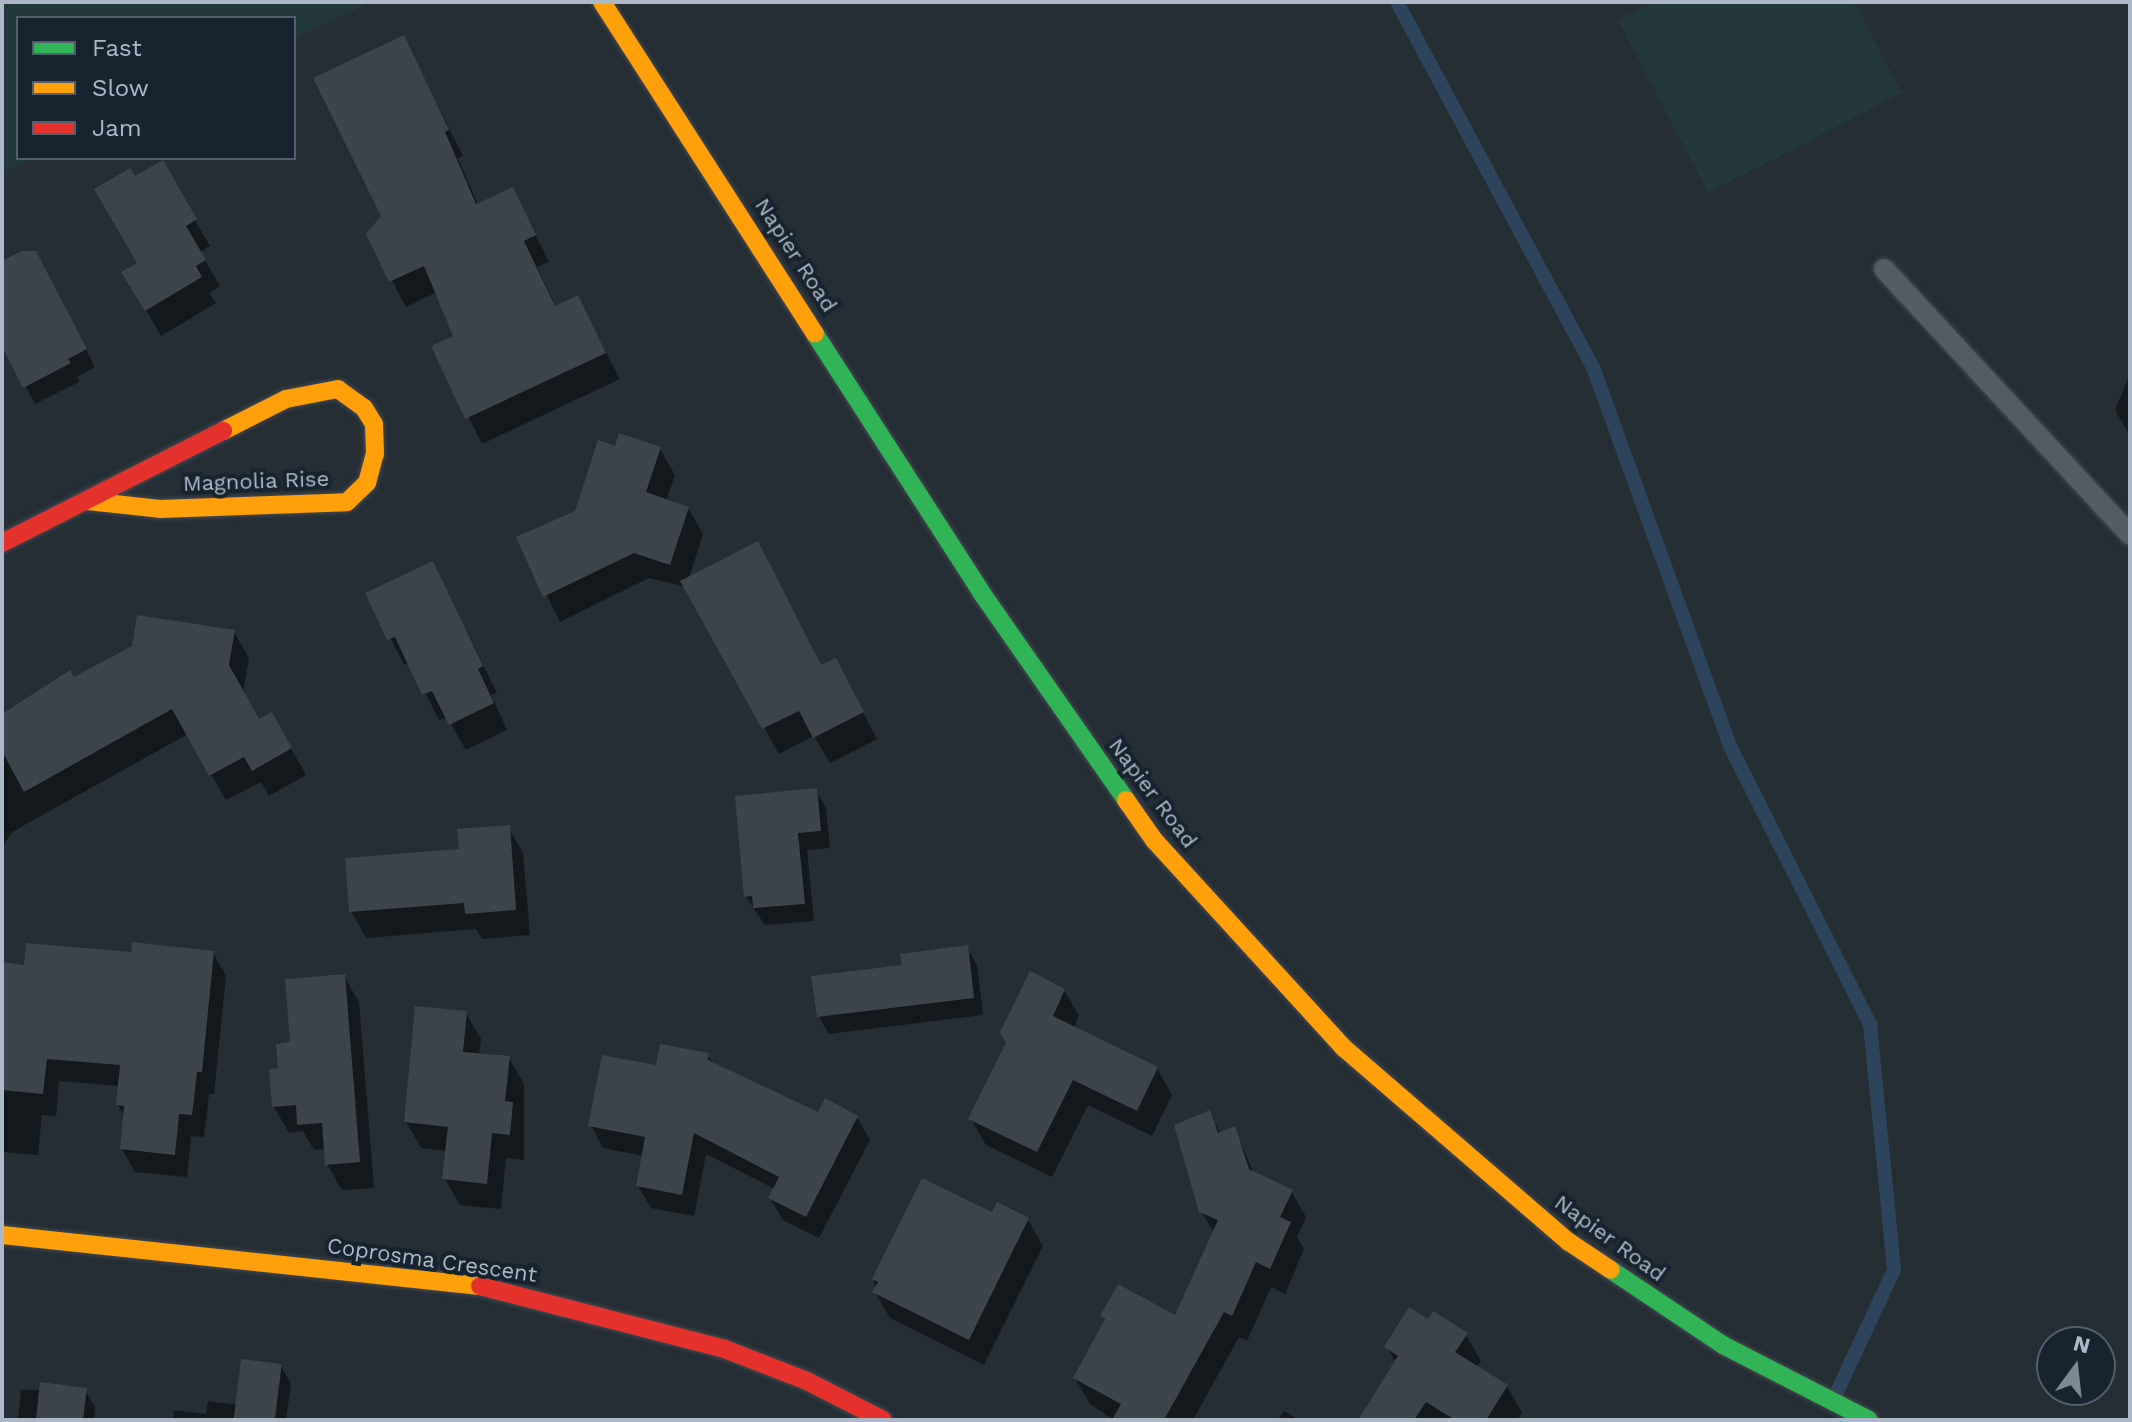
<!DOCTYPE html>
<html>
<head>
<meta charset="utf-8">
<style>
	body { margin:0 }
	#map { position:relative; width:2132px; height:1422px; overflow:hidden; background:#252d35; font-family:"Work Sans",sans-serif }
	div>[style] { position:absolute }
	.green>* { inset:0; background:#22383b }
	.shadow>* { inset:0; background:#0007 }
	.stream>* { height:14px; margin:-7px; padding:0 7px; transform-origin:7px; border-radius:7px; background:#2e455e }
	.building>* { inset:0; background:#3d444b; transform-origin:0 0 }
	.roads { filter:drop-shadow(0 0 2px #43494f) drop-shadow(0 0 2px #43494f) }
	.lane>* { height:20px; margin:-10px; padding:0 10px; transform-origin:10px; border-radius:10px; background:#555b63 }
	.fast>* { height:18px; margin:-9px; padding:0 9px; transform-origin:9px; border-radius:9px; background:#30b455 }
	.slow>* { height:18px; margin:-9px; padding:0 9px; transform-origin:9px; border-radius:9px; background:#ff9f0a }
	.jam>* { height:18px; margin:-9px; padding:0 9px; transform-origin:9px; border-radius:9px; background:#e5322d }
	span { translate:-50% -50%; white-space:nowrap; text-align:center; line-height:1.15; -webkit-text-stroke:8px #182330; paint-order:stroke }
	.street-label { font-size:22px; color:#adb9c8 }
	.frame { position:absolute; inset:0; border:4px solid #adb9c8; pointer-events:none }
	.legend { position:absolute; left:16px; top:16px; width:280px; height:144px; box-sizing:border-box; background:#182330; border:2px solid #545f6d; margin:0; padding:10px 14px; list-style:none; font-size:24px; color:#adb9c8 }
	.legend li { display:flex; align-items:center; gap:16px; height:40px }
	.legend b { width:40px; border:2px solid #545f6d }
	.north { position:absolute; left:2036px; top:1326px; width:80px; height:80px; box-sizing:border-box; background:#182330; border:2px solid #545f6d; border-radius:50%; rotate:15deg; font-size:22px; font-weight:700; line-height:32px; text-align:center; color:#adb9c8 }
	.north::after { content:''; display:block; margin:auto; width:28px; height:36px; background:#7d8895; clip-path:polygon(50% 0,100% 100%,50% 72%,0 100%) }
</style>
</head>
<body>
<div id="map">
	<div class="green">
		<div style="clip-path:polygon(2px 2px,372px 2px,294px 38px,294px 18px,18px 18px,18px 158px,33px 158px,2px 172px)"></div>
		<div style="clip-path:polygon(1654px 2px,1854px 2px,1902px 93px,1708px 193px,1618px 20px)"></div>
	</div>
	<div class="shadow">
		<div style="clip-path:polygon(403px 37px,463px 156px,458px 158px,478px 205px,512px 190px,549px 262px,537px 267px,556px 307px,577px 298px,620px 379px,482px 444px,434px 347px,456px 337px,437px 292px,406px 307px,368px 235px,383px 216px)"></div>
		<div style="clip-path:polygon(162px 163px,210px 246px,200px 252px,220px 286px,209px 293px,216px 303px,161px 336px,124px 272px,140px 264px,135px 179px)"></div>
		<div style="clip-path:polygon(2px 263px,46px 271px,95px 367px,77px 377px,79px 382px,35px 404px,2px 342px)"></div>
		<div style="clip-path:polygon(2130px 374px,2130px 436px,2115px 410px)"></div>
		<div style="clip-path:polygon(616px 449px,660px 449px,675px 475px,666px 501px,688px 508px,703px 534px,689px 578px,850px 687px,877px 739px,830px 763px,814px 736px,779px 754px,686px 587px,649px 578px,560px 622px,519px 538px,577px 512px)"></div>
		<div style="clip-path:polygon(432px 563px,497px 693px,491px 695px,507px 730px,466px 750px,447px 717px,439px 720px,410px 663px,404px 665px,368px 594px)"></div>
		<div style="clip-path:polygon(234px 632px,249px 658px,243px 693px,259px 722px,272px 715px,306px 775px,269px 796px,261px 782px,226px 800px,188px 734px,12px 832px,2px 847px,2px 716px,69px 673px,73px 680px)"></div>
		<div style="clip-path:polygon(816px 790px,826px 808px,830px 848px,807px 850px,814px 921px,765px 925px,746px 897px)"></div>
		<div style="clip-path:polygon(508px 827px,523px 853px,530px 935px,482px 939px,476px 929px,366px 938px,351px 911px)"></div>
		<div style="clip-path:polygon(966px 947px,977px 965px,983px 1015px,829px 1034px,819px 1017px,904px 967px)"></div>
		<div style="clip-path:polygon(213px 953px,226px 976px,214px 1094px,209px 1094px,204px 1137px,191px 1136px,187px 1177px,135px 1172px,122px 1149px,125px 1117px,118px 1105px,120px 1086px,59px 1081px,56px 1116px,42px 1115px,38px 1155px,2px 1152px,2px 973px,133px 954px)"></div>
		<div style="clip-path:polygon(344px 976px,359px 1002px,374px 1188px,342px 1190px,327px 1164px,326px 1149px,314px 1150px,303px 1131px,289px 1133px,274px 1107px,280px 1070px,292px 1044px)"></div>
		<div style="clip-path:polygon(1064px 990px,1079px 1016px,1074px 1028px,1157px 1068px,1172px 1095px,1152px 1136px,1088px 1105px,1052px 1177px,986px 1145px,971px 1119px,1008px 1043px)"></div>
		<div style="clip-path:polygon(466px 1013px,481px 1039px,479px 1055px,509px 1058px,524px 1084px,524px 1160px,506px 1158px,501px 1209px,460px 1205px,445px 1179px,447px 1151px,421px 1148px,406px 1122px)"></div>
		<div style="clip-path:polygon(708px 1055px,713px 1064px,819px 1115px,857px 1117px,870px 1140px,819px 1238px,783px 1220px,770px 1198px,775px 1189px,706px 1154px,694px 1216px,651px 1208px,638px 1186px,644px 1156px,603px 1148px,591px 1125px,657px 1067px)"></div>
		<div style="clip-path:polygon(1209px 1113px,1221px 1134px,1234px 1129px,1255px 1175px,1291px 1191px,1306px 1217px,1297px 1237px,1304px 1249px,1285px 1294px,1271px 1287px,1247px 1341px,1239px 1337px,1193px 1420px,1114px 1420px,1090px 1404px,1075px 1378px,1106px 1322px,1102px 1316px,1176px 1318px,1214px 1233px,1201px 1211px)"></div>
		<div style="clip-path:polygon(993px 1215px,1028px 1220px,1043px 1246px,984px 1365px,890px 1318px,875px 1292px,874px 1279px)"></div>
		<div style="clip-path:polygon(1429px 1322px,1466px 1335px,1481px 1361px,1477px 1367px,1507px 1386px,1522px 1413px,1517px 1420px,1360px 1420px,1396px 1363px,1387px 1347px)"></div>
		<div style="clip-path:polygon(281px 1366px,291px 1384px,286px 1420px,173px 1420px,174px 1410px,206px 1414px,208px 1401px,238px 1405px)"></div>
		<div style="clip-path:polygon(21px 1390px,85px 1390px,95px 1407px,94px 1420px,18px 1420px)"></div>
		<div style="clip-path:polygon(1284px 1411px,1299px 1420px,1278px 1420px)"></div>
	</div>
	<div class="stream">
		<div style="left:1397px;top:2px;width:417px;rotate:61.8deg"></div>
		<div style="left:1594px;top:370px;width:400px;rotate:70.1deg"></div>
		<div style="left:1730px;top:746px;width:311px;rotate:63.3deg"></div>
		<div style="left:1870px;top:1024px;width:247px;rotate:84.4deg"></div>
		<div style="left:1894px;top:1270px;width:141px;rotate:115.1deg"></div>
	</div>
	<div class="building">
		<div style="clip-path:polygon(404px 35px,449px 130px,445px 132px,476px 204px,513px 187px,536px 235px,524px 241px,555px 306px,578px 295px,606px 353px,465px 419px,431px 346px,453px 336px,424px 266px,389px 282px,366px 234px,381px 216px,313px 78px)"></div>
		<div style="clip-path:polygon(163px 160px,197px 219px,186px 226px,206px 260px,196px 266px,202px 277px,145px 311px,121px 272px,137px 263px,94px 189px,130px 168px,135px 176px)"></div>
		<div style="clip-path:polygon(22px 251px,36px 251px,87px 349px,68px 359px,71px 363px,23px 388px,2px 346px,2px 261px)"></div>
		<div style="clip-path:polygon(619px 433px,661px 447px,646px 492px,689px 507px,670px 565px,634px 553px,543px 597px,516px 537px,575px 511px,598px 440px,615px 446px)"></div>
		<div style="clip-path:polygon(758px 541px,821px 665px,836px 658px,864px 712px,813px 738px,799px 711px,762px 729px,680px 581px)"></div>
		<div style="clip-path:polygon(433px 561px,483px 666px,478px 669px,494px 703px,449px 725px,432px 691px,422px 695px,395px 637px,387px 640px,365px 593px)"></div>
		<div style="clip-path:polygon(137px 615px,235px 630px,229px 665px,259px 719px,272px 712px,292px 748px,252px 771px,244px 757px,209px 776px,172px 709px,24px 792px,2px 751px,2px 714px,70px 670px,74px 677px,132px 646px)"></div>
		<div style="clip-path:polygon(817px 788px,821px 831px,798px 833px,805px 904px,753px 908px,752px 896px,744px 897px,735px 796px)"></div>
		<div style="clip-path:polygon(510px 825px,516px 910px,465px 914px,464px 903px,349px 912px,345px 858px,459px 849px,457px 829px)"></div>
		<div style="clip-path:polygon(132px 942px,214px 951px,202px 1072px,197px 1072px,192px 1115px,179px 1114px,175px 1155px,120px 1149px,124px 1106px,116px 1105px,120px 1065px,47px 1059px,43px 1094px,2px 1090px,2px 962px,24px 965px,26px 943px,131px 952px)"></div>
		<div style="clip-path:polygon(968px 945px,974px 998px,817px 1017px,811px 976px,902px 965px,900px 954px)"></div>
		<div style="clip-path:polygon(1030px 971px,1065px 989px,1053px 1016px,1158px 1067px,1137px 1111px,1073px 1080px,1037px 1152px,968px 1119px,1006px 1043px,1000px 1032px)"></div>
		<div style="clip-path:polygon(345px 974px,360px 1162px,325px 1165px,322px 1123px,297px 1125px,296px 1105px,272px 1107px,269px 1069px,278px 1068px,276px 1044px,290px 1042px,285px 979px)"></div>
		<div style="clip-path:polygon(415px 1006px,467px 1011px,463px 1052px,510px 1056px,505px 1101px,513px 1102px,510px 1135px,492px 1133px,487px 1184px,442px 1179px,448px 1127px,404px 1122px)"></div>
		<div style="clip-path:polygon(660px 1044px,709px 1053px,708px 1060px,818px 1112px,825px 1098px,858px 1116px,806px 1217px,768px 1198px,779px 1177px,694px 1133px,682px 1195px,636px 1186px,645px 1137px,588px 1126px,602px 1055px,656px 1065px)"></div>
		<div style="clip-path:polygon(1210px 1110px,1218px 1133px,1235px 1126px,1249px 1169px,1293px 1190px,1280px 1217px,1291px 1222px,1270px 1269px,1256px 1262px,1232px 1316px,1224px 1312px,1164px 1420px,1112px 1420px,1121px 1404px,1073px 1378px,1105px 1319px,1100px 1316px,1118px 1284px,1175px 1315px,1218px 1220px,1199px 1212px,1174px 1125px)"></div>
		<div style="clip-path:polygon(922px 1178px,992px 1212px,997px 1202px,1029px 1218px,969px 1340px,872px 1292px,878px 1282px,872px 1279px)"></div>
		<div style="clip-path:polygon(1409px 1307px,1428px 1319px,1433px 1311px,1468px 1333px,1455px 1352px,1508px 1385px,1486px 1420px,1455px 1420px,1426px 1402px,1414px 1420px,1358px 1420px,1398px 1356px,1384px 1347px)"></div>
		<div style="left:241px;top:1359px;width:41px;height:61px;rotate:7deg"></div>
		<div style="clip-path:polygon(40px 1382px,87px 1388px,83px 1420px,36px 1420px)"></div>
	</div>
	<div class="roads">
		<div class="lane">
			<div style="left:1884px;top:269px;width:362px;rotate:47.2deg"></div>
		</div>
		<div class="fast">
			<div style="left:815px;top:334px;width:307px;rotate:57.2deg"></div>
			<div style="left:981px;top:592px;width:254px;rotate:55.1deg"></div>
			<div style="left:1611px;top:1270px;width:135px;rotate:33.8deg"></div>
			<div style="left:1723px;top:1345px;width:164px;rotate:27.2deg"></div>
		</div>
		<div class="slow">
			<div style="left:602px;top:2px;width:394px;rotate:57.3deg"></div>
			<div style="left:88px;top:501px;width:72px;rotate:6.3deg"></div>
			<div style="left:160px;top:509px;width:187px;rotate:-2.1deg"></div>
			<div style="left:347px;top:502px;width:28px;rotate:-44deg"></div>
			<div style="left:367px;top:483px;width:30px;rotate:-75deg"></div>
			<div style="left:375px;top:454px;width:30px;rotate:-92deg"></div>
			<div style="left:374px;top:424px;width:19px;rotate:-122deg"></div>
			<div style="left:364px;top:408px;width:32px;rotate:-144deg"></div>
			<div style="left:338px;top:389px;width:53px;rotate:169.1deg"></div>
			<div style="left:286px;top:399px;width:71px;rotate:153.1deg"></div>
			<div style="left:1126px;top:800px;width:49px;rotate:55deg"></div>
			<div style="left:1154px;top:840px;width:282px;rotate:47.6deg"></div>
			<div style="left:1344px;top:1048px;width:297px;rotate:40.8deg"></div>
			<div style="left:1569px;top:1242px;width:50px;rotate:33.7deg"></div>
			<div style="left:2px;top:1235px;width:481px;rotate:6.1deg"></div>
		</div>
		<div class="jam">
			<div style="left:2px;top:543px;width:248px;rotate:-26.9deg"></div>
			<div style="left:480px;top:1286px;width:250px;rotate:14.4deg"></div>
			<div style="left:722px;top:1348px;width:91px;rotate:21.2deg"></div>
			<div style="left:807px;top:1381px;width:85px;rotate:27.2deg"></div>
		</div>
	</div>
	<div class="street-label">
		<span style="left:796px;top:255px;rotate:57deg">Napier Road</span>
		<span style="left:256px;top:481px;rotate:-2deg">Magnolia Rise</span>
		<span style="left:1153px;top:793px;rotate:53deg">Napier Road</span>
		<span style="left:1610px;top:1238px;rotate:36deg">Napier Road</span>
		<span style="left:432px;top:1260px;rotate:8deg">Coprosma Crescent</span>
	</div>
	<div class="frame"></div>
	<ul class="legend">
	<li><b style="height:10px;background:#30b455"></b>Fast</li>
	<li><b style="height:10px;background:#ff9f0a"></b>Slow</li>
	<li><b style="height:10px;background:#e5322d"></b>Jam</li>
	</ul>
	<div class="north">N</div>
</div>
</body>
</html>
